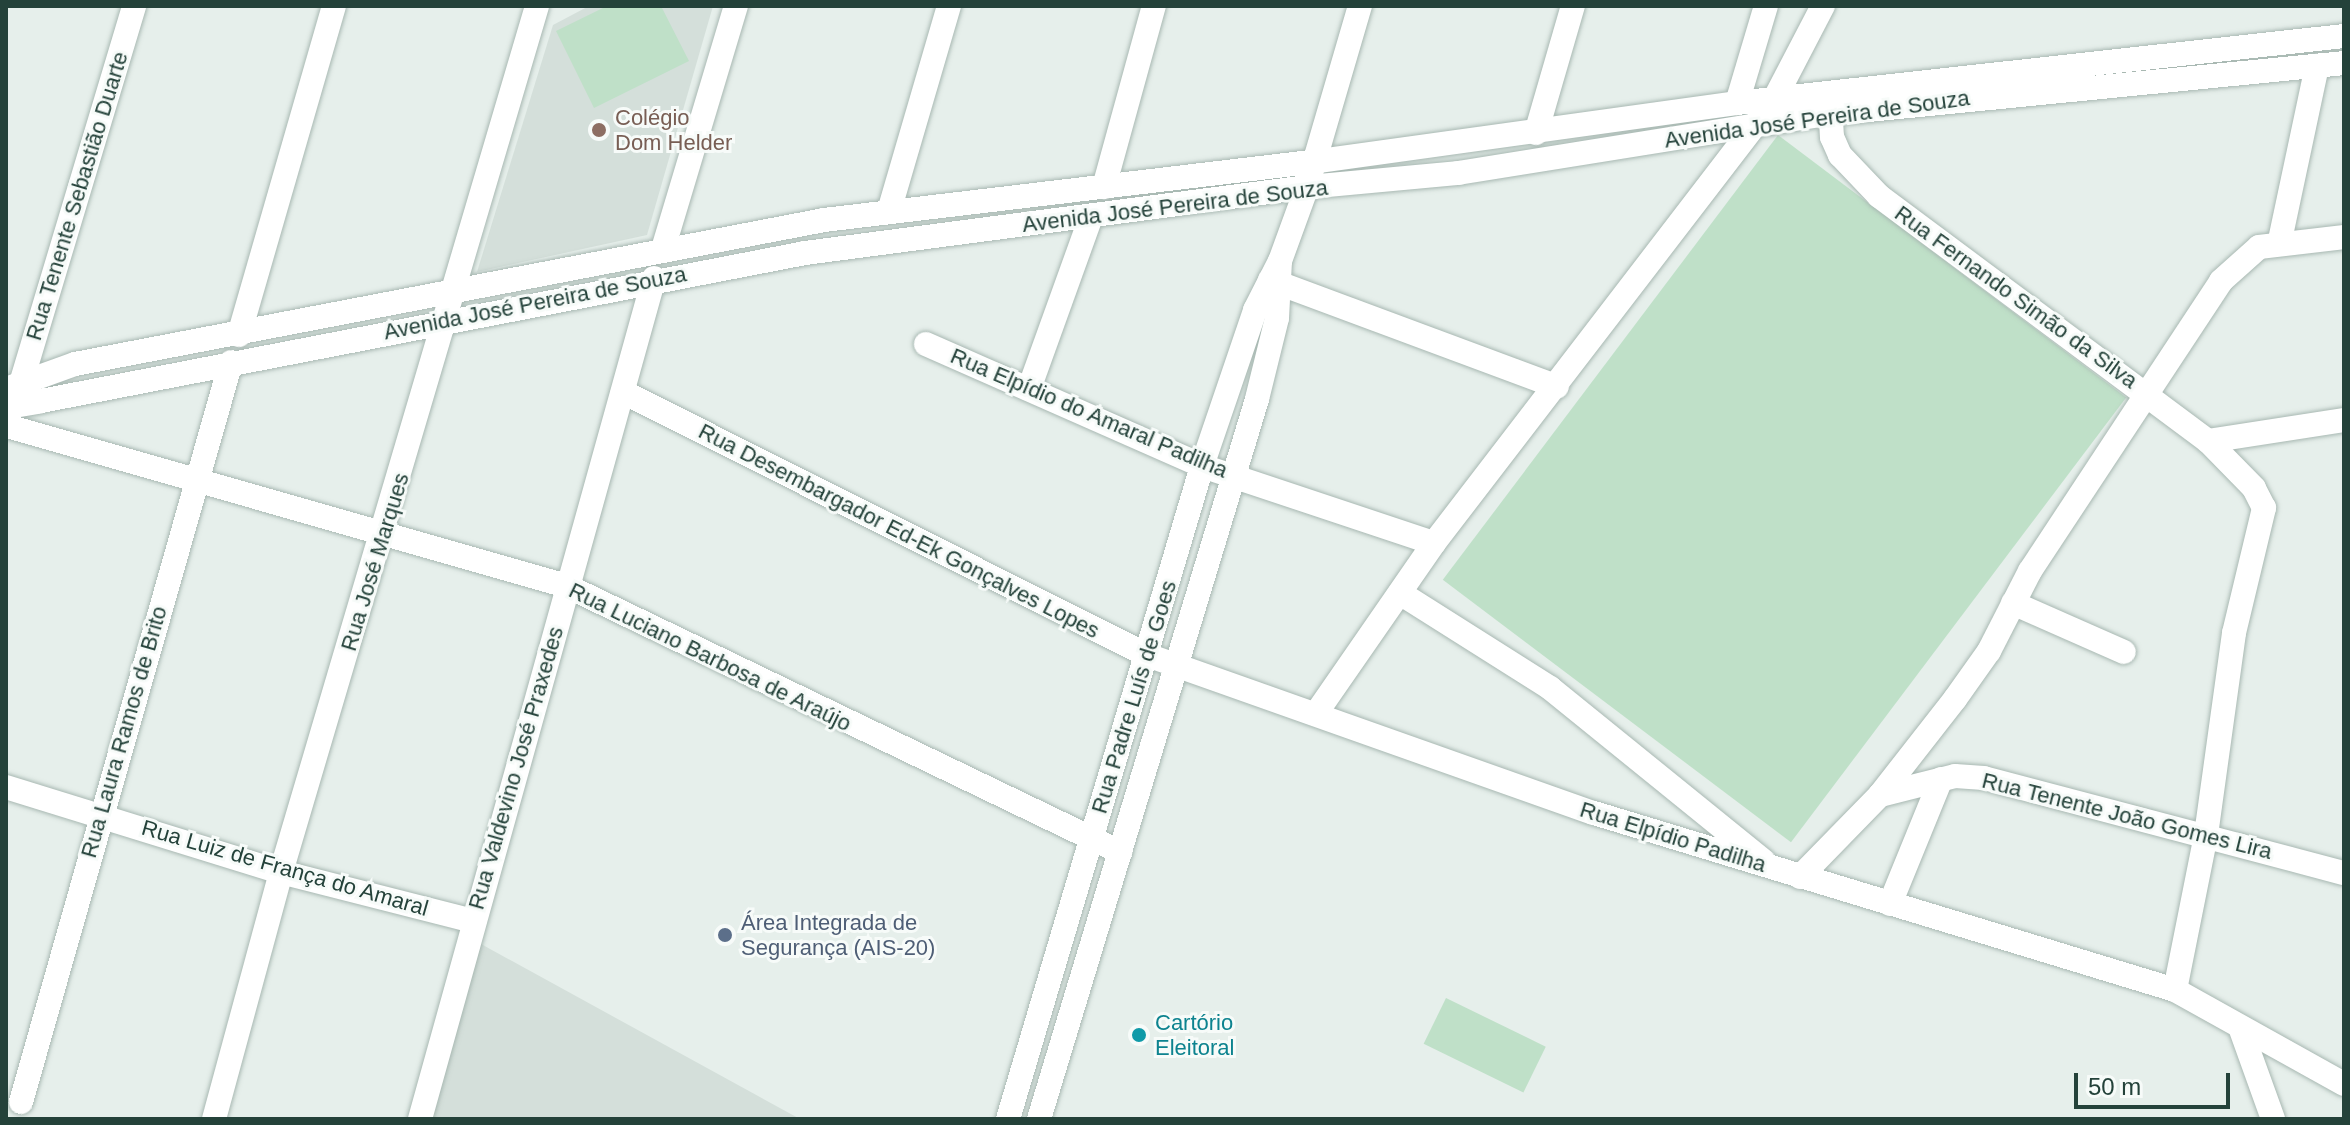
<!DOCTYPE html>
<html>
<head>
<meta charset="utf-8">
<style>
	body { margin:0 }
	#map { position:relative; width:2350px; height:1125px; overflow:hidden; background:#e6efeb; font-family:Arial,sans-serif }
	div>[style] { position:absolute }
	.built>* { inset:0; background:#d4dfda }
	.green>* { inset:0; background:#bfe0c8; transform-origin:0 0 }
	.roads { filter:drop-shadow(0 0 2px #a8b8b2) drop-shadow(0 0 2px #a8b8b2) }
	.minor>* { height:24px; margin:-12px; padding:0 12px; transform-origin:12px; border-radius:12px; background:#fff }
	.dots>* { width:22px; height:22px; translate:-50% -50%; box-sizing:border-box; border:4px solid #f7fbf9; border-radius:50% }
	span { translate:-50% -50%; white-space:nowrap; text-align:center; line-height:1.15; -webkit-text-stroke:6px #f7fbf9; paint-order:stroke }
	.education-label { font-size:22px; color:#785e54 }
	.left { translate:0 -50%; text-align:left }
	.street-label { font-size:22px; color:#24423a }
	.service-label { font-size:22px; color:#4e5e75 }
	.culture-label { font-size:22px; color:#0d838f }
	.frame { position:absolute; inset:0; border:8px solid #24423a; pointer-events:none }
	.scale { position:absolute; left:2074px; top:1073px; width:156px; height:36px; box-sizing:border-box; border:4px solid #24423a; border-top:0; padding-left:10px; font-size:24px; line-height:28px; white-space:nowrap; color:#24423a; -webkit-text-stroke:6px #f7fbf9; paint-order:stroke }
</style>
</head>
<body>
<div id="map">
	<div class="built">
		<div style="clip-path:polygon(589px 6px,713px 6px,647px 235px,477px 272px,553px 25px)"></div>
		<div style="clip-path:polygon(481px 944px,800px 1119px,432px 1119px)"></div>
	</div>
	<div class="green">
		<div style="clip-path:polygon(607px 6px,661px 6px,689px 61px,594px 108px,556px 31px)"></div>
		<div style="left:1778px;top:135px;width:436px;height:557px;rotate:37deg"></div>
		<div style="left:1446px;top:998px;width:111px;height:51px;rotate:26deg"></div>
	</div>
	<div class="roads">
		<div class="minor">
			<div style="left:1830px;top:100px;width:37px;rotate:87deg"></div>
			<div style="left:1832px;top:137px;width:20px;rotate:66deg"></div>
			<div style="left:1840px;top:155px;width:57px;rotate:46.4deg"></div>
			<div style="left:1879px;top:196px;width:410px;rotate:36.7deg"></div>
			<div style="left:2208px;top:441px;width:138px;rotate:-8.8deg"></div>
			<div style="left:1737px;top:103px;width:101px;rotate:-73.4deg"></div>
			<div style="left:1536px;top:133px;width:132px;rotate:-73.8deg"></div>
			<div style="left:1104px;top:187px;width:188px;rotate:-74.6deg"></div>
			<div style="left:889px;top:211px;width:214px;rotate:-73.7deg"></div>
			<div style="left:2280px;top:240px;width:178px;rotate:-78deg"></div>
			<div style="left:663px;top:249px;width:254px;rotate:-73.3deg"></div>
			<div style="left:1270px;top:280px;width:306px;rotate:20.4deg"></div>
			<div style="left:239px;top:335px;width:342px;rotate:-73.9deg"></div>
			<div style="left:926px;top:344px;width:302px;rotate:23.8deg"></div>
			<div style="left:1202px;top:466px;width:244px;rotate:18.4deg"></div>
			<div style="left:6px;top:389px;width:73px;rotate:-19.9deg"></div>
			<div style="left:75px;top:364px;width:763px;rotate:-10.88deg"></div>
			<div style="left:824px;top:220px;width:491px;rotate:-6.8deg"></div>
			<div style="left:1312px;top:162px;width:429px;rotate:-7.9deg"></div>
			<div style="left:1737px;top:103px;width:611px;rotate:-6.3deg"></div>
			<div style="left:1029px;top:389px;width:183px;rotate:-70.2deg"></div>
			<div style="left:19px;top:390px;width:401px;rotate:-73.3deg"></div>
			<div style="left:623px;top:392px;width:586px;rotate:26.65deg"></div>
			<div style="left:1147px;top:655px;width:474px;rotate:19.5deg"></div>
			<div style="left:1594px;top:813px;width:607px;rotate:16.94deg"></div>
			<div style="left:2175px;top:990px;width:193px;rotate:29.1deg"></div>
			<div style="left:6px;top:398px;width:11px;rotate:45deg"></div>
			<div style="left:14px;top:406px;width:27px;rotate:-10deg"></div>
			<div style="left:41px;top:401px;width:778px;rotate:-10.96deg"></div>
			<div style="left:805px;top:253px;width:506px;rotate:-7.49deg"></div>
			<div style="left:1307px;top:187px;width:152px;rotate:-5.3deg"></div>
			<div style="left:1458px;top:173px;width:375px;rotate:-9.1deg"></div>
			<div style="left:1828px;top:114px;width:519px;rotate:-5.64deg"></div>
			<div style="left:7px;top:426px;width:582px;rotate:15.95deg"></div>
			<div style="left:567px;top:586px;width:614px;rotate:25.69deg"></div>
			<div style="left:1400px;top:593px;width:178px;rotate:32.3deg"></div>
			<div style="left:1550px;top:688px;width:275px;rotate:39deg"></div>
			<div style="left:2013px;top:603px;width:121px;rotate:23.8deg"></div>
			<div style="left:1317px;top:712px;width:206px;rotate:-55.3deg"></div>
			<div style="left:1434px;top:543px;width:558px;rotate:-52.49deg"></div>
			<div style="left:1774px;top:100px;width:106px;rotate:-62.5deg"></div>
			<div style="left:6px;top:787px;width:288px;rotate:17.2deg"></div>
			<div style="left:281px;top:872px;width:198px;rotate:14.3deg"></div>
			<div style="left:1880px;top:795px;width:77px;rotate:-14.2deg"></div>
			<div style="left:1955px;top:776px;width:29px;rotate:4deg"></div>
			<div style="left:1984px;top:778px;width:372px;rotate:14.8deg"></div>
			<div style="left:1800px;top:877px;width:115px;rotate:-45.7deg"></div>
			<div style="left:1880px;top:795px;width:122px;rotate:-52deg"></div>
			<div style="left:1955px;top:699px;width:59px;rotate:-54.7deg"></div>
			<div style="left:1989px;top:651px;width:90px;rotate:-62.9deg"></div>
			<div style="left:2030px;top:571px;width:347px;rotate:-56.6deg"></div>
			<div style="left:2221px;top:281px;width:51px;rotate:-41.8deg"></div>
			<div style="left:2259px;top:247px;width:86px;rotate:-6.7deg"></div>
			<div style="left:1890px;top:904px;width:135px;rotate:-67.8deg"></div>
			<div style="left:2175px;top:990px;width:158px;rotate:-78.7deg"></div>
			<div style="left:2206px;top:835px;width:204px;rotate:-82.1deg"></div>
			<div style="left:2234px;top:633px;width:129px;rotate:-76.5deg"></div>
			<div style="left:2264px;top:508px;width:22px;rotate:-117deg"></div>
			<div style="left:2254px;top:488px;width:66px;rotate:-134.4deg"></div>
			<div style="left:2241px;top:1030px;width:95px;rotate:70.2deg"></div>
			<div style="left:21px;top:1102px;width:769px;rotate:-74.16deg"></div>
			<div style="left:214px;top:1119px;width:256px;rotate:-74.8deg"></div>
			<div style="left:281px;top:872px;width:903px;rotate:-73.53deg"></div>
			<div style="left:420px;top:1119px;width:873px;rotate:-74.45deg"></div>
			<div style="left:1008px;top:1119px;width:681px;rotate:-73.45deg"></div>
			<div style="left:1202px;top:466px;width:165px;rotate:-71.2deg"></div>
			<div style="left:1255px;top:310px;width:55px;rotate:-63deg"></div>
			<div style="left:1280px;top:261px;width:79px;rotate:-70deg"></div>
			<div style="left:1307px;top:187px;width:189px;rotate:-73.7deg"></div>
			<div style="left:1039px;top:1119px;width:752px;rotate:-73.15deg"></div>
			<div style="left:1257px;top:399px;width:83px;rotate:-76.1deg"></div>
			<div style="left:1277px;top:318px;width:57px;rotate:-87deg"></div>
		</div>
	</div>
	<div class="dots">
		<div style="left:599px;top:130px;background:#8d6e63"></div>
		<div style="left:725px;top:935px;background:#5c6f8a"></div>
		<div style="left:1139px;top:1035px;background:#0f9aa8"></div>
	</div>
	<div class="education-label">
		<span class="left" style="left:615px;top:130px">Colégio<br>Dom Helder</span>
	</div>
	<div class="street-label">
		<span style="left:1817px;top:119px;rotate:-8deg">Avenida José Pereira de Souza</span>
		<span style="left:77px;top:196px;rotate:-73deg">Rua Tenente Sebastião Duarte</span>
		<span style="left:1175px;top:206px;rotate:-7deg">Avenida José Pereira de Souza</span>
		<span style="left:2016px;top:297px;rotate:36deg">Rua Fernando Simão da Silva</span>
		<span style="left:535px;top:303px;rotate:-11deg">Avenida José Pereira de Souza</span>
		<span style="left:1089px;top:413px;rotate:23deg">Rua Elpídio do Amaral Padilha</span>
		<span style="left:899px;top:531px;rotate:27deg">Rua Desembargador Ed-Ek Gonçalves Lopes</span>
		<span style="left:375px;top:562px;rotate:-73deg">Rua José Marques</span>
		<span style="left:710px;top:657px;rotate:26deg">Rua Luciano Barbosa de Araújo</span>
		<span style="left:1134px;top:697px;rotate:-73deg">Rua Padre Luís de Goes</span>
		<span style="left:124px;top:732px;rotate:-74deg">Rua Laura Ramos de Brito</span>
		<span style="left:516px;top:768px;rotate:-74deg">Rua Valdevino José Praxedes</span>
		<span style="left:2127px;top:816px;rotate:14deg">Rua Tenente João Gomes Lira</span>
		<span style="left:1673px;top:837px;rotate:17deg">Rua Elpídio Padilha</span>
		<span style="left:285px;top:868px;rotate:16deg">Rua Luiz de França do Amaral</span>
	</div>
	<div class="service-label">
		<span class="left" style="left:741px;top:935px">Área Integrada de<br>Segurança (AIS-20)</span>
	</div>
	<div class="culture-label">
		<span class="left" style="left:1155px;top:1035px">Cartório<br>Eleitoral</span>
	</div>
	<div class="frame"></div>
	<div class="scale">50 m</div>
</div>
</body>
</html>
